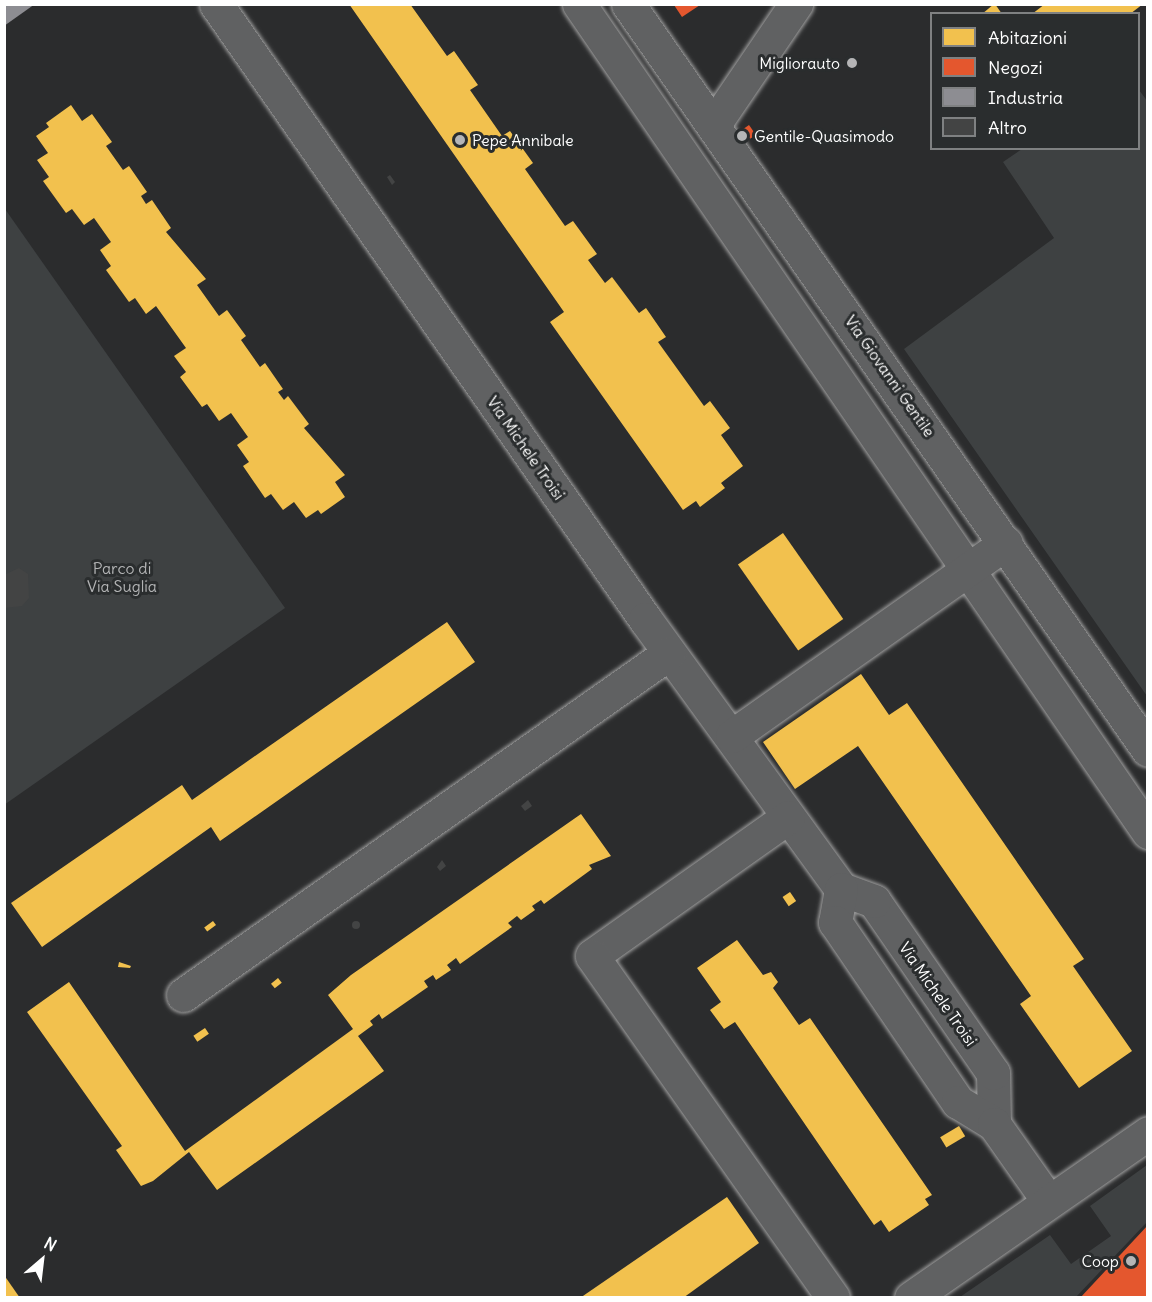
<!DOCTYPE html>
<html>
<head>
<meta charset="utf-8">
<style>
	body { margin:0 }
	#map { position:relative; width:1152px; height:1302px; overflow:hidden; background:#2b2c2d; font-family:Delius,sans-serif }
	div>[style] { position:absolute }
	.green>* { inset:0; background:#3e4142 }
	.homes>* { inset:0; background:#f2c14e; transform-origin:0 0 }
	.shops>* { inset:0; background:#e4572e; transform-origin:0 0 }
	.industry>* { inset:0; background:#8d8d92 }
	.building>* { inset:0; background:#434444 }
	.round { border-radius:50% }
	.roads { filter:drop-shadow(0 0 2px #a0a0a0) drop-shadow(0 0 2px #a0a0a0) }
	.minor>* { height:33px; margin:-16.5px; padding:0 16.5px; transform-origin:16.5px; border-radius:16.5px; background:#606162 }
	.major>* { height:33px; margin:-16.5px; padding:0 16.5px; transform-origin:16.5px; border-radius:16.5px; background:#606162 }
	.dots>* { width:16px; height:16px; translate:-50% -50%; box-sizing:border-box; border:3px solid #2a2d2e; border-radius:50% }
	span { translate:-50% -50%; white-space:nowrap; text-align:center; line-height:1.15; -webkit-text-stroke:6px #2a2d2e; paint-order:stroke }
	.poi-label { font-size:16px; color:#fff }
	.right { translate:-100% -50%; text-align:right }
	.left { translate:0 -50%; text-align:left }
	.street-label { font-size:16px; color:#fff }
	.park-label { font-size:16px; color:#b3b4b5 }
	.frame { position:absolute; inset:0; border:6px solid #fff; pointer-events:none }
	.legend { position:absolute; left:930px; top:12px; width:210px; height:138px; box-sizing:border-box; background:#2a2d2e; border:2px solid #7f8182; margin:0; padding:8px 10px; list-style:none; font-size:18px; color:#fff }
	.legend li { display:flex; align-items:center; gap:12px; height:30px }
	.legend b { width:30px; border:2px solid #7f8182 }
	.north { position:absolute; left:12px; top:1230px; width:60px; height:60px; -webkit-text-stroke:4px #2a2d2e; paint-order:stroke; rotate:28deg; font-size:16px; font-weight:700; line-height:24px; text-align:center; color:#fff }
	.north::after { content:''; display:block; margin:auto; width:21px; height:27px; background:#fff; clip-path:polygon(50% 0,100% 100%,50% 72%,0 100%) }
</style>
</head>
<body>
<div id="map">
	<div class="green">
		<div style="clip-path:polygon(1139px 90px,1148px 102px,1147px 696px,904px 349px,1054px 238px,1003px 162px,1022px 149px,1138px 148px)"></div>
		<div style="clip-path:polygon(5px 209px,285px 608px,4px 805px)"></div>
		<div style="clip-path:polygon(1147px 1165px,1147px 1222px,1076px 1297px,960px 1297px,1050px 1235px,1071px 1264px,1111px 1236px,1090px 1206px)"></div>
	</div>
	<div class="homes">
		<div style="clip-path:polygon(349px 4px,410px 4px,447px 56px,454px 51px,478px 85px,470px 90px,502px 136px,510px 131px,533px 163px,525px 169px,565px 226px,573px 221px,597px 254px,588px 260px,605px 283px,612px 277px,639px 313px,646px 308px,666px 337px,658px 342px,704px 406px,710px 401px,730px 428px,721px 435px,743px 466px,721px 483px,725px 488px,700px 507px,696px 501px,683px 510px,550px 322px,564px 312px)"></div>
		<div style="clip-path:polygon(995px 4px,1002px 14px,982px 14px,994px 4px)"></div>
		<div style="clip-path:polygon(1045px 4px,1143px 4px,1130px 14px,1032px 14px)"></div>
		<div style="clip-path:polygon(71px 105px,82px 121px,92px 114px,112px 142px,106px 146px,123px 170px,129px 166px,147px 192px,141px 196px,146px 204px,152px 200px,171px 228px,166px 232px,206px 279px,197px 285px,219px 316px,227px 310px,246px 336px,241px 340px,260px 367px,265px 363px,283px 389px,278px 392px,284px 400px,288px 396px,309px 424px,304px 428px,345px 475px,335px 482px,345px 497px,321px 514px,318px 510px,306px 518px,294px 502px,283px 510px,271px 494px,265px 498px,243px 466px,249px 462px,237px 445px,248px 437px,231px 413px,219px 421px,207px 404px,202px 407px,180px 377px,186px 372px,174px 356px,186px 348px,156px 306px,146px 314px,135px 298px,129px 302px,106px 270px,111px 266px,100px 250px,111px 242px,94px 218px,84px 225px,72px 209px,66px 213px,43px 181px,49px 177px,37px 160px,48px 153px,36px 136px,49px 127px,46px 123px)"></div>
		<div style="left:783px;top:533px;width:105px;height:55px;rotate:55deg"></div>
		<div style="clip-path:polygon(447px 622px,475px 662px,220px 841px,211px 827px,42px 947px,11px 903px,182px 785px,192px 800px)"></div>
		<div style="clip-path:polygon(861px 674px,889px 715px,907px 703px,1084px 959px,1073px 966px,1132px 1051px,1079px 1088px,1020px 1004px,1031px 996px,858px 746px,795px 789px,763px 742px)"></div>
		<div style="clip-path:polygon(581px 814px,611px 856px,589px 865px,592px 869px,544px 904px,541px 900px,532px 906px,535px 910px,521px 920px,517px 916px,508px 923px,512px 927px,460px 964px,456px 958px,447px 965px,451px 970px,436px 980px,433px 975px,424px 981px,428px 987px,382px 1019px,379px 1014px,370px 1021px,373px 1025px,358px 1036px,384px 1071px,217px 1190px,189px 1152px,153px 1181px,141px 1186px,116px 1150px,122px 1146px,27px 1012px,69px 982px,185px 1151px,353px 1029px,328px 995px,351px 975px)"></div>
		<div style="left:790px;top:892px;width:11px;height:9px;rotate:56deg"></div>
		<div style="left:213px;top:921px;width:5px;height:11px;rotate:53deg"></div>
		<div style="clip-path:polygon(737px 940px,763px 975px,771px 972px,778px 982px,773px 988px,799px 1025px,810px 1018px,932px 1195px,925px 1199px,929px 1205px,889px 1232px,881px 1220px,874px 1225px,735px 1022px,724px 1029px,710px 1010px,721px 1002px,697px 968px)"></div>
		<div style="clip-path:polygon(119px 962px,131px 966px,130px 968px,118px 967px)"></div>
		<div style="left:278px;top:978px;width:6px;height:9px;rotate:51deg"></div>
		<div style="left:205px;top:1028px;width:7px;height:14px;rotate:56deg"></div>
		<div style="left:959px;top:1126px;width:12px;height:22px;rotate:59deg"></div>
		<div style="clip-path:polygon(727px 1197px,759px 1243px,683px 1298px,580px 1298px)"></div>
		<div style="clip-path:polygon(4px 1275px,20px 1298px,4px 1298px)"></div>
	</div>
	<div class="shops">
		<div style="clip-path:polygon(674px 5px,700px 5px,682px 17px)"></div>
		<div style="left:749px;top:125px;width:12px;height:7px;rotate:55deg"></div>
		<div style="clip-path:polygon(1148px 1225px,1148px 1298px,1080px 1298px)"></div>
	</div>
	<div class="industry">
		<div style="clip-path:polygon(4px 4px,35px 4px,4px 26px)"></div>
	</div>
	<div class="building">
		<div style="clip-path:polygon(390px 175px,395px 182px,392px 185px,387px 177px)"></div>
		<div style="clip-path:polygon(19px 568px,28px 574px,29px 598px,22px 606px,4px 608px,4px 575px)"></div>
		<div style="clip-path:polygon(528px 800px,532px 806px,525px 811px,521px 806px)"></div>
		<div style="clip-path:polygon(442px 860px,446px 866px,440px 871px,437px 867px)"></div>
		<div class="round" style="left:352px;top:921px;width:8px;height:8px"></div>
	</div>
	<div class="roads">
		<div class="minor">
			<div style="left:216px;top:4px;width:750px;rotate:55.1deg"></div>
			<div style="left:645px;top:619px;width:334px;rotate:54deg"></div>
			<div style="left:579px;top:4px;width:1005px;rotate:55.5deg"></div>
			<div style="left:713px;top:126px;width:148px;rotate:-55.8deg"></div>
			<div style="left:732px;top:736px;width:335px;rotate:-35.2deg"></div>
			<div style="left:788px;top:817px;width:240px;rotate:144.7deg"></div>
			<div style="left:592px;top:956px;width:418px;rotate:54.8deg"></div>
			<div style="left:183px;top:995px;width:594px;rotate:-35.13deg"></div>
			<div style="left:994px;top:1124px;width:51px;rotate:-91.1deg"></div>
			<div style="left:993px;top:1073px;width:209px;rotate:-124.7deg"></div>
			<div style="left:874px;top:901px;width:35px;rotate:-160deg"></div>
			<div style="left:841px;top:889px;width:34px;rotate:100deg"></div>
			<div style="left:835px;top:922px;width:218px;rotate:55.7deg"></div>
			<div style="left:958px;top:1102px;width:42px;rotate:31.4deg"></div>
			<div style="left:994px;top:1124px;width:95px;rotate:54.8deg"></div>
			<div style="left:911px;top:1298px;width:289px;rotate:-34.8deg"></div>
		</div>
		<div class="major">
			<div style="left:628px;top:4px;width:909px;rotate:55.12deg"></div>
		</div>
	</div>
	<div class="dots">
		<div style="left:852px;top:63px;background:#b5b5b6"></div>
		<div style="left:742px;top:136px;background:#b5b5b6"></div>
		<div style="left:460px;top:140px;background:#b5b5b6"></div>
		<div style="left:1131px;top:1261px;background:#b5b5b6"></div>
	</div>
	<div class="poi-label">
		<span class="right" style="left:840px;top:63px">Migliorauto</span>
		<span class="left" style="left:754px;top:136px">Gentile-Quasimodo</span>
		<span class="left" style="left:472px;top:140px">Pepe Annibale</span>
		<span class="right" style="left:1119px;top:1261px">Coop</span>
	</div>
	<div class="street-label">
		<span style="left:890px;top:376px;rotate:55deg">Via Giovanni Gentile</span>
		<span style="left:526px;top:448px;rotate:55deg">Via Michele Troisi</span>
		<span style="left:938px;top:994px;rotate:55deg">Via Michele Troisi</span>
	</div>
	<div class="park-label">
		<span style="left:122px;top:577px">Parco di<br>Via Suglia</span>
	</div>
	<div class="frame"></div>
	<ul class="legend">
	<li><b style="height:16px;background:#f2c14e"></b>Abitazioni</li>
	<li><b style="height:16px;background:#e4572e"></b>Negozi</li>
	<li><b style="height:16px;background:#8d8d92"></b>Industria</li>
	<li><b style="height:16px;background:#434444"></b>Altro</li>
	</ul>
	<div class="north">N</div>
</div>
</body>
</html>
